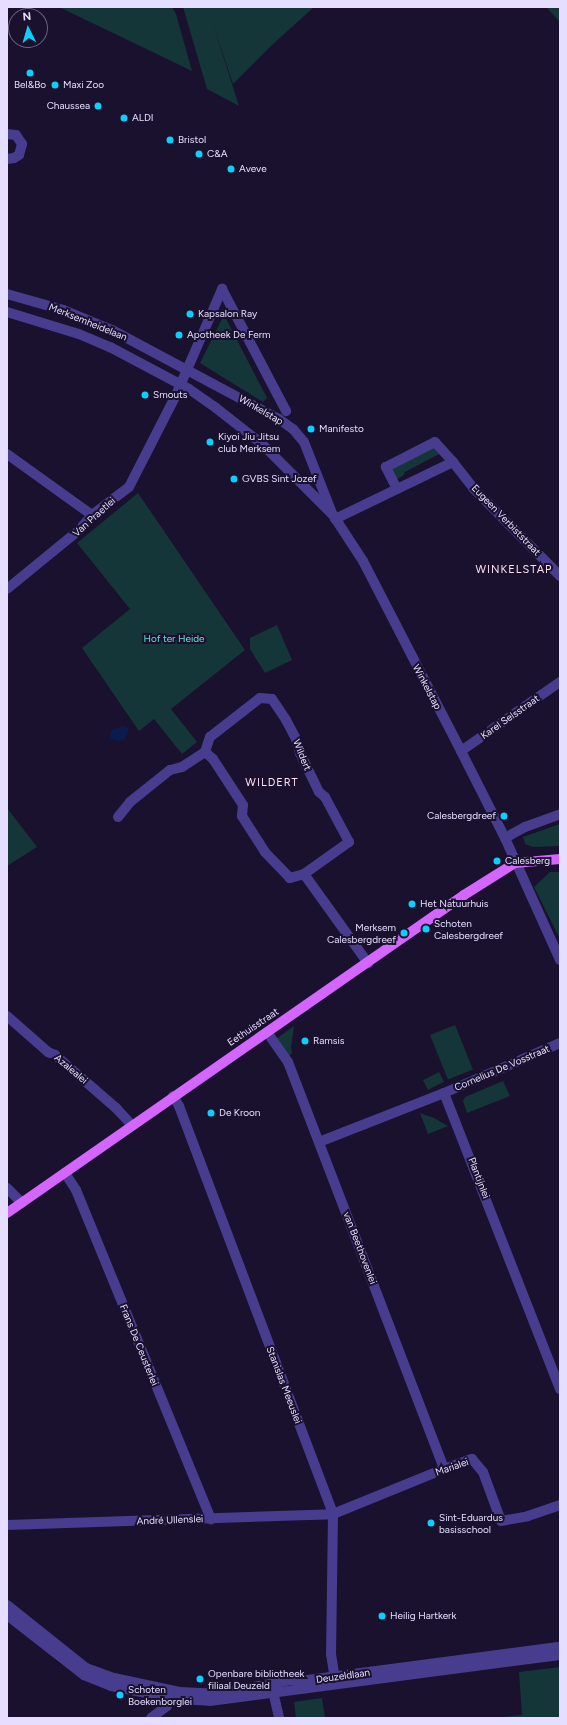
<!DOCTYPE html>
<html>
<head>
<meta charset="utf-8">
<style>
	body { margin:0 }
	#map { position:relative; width:567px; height:1725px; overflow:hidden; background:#19112d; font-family:Figtree,sans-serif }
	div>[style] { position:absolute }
	.green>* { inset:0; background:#143638; transform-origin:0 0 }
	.water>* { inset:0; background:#0a1c4e }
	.minor>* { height:10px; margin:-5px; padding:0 5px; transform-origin:5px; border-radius:5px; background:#473c8d }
	.major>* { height:10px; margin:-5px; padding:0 5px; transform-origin:5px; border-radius:5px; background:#d465ff }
	.dots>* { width:11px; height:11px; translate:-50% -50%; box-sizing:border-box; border:2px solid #19112d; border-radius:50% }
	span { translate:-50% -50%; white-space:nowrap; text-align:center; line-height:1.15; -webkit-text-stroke:4px #19112d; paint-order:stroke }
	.poi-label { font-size:10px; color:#e5deff }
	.left { translate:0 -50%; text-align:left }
	.right { translate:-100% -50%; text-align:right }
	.street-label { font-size:10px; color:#e5deff }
	.park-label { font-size:10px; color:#65e4d0 }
	.neighbourhood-label { font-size:11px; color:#ffe0f1; letter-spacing:1px }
	.frame { position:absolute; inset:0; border:8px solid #e5deff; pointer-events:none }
	.north { position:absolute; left:8px; top:8px; width:40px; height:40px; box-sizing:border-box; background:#19112d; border:1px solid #6b6381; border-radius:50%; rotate:355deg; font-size:11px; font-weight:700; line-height:16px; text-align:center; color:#e5deff }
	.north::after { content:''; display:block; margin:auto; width:14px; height:18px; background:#0acfff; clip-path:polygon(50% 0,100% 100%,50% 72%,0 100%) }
</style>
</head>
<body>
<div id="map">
	<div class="green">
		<div style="clip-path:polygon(59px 7px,172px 7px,176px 14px,192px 71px)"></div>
		<div style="clip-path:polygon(183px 7px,314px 7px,272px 45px,233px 84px,213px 24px,239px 106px,207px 89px)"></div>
		<div style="clip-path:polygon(546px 7px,560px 7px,560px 22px)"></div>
		<div style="clip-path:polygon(224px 315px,267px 398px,263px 402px,200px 363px)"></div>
		<div style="clip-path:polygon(433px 445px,441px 453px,405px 472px,403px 476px,395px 480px,391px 468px)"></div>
		<div style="clip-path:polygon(138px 493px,245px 650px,171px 709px,197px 742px,182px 754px,154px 719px,139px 731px,82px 648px,130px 609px,77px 543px)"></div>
		<div style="clip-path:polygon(277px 625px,292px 660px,265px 673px,250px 649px,250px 638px)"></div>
		<div style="clip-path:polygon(7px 808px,37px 847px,7px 866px)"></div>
		<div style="clip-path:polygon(560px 824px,560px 846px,533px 847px,525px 844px,523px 837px)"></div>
		<div style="clip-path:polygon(550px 872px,560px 872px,560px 939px,534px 887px)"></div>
		<div style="left:455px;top:1025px;width:48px;height:27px;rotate:68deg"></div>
		<div style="clip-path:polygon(294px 1026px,291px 1047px,292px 1053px,288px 1057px,276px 1039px)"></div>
		<div style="left:439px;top:1072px;width:11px;height:18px;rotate:63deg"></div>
		<div style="clip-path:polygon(503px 1081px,510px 1096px,467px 1113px,463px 1101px,465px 1097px)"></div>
		<div style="clip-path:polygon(420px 1113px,434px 1118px,448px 1126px,428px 1134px)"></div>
		<div style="clip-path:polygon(560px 1667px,560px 1718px,493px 1718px,522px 1715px,519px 1672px)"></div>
		<div style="clip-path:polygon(322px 1698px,325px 1718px,296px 1718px,294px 1702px)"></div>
	</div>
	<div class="water">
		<div style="clip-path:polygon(123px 726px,128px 728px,129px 731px,125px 739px,119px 741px,110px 739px,111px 730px)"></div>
	</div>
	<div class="minor">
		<div style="left:7px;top:134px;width:9px;rotate:6deg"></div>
		<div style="left:16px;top:135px;width:11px;rotate:56deg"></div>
		<div style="left:22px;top:144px;width:11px;rotate:105deg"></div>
		<div style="left:19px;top:155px;width:6px;rotate:149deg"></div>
		<div style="left:14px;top:158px;width:7px;rotate:172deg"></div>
		<div style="left:222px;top:289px;width:138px;rotate:62.3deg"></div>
		<div style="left:7px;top:294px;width:58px;rotate:15.9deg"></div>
		<div style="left:63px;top:310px;width:53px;rotate:22.2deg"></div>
		<div style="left:112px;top:330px;width:189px;rotate:28.1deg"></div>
		<div style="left:279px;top:419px;width:17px;rotate:36deg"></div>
		<div style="left:293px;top:429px;width:17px;rotate:50deg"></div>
		<div style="left:304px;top:442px;width:76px;rotate:68.5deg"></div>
		<div style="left:7px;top:312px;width:75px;rotate:17deg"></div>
		<div style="left:79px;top:334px;width:34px;rotate:23deg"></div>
		<div style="left:110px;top:347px;width:89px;rotate:28deg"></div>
		<div style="left:189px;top:389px;width:33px;rotate:35deg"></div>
		<div style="left:216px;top:408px;width:58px;rotate:38deg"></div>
		<div style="left:262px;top:444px;width:100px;rotate:45deg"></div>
		<div style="left:333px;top:515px;width:55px;rotate:56.9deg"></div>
		<div style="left:363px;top:561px;width:214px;rotate:62.7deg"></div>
		<div style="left:461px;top:751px;width:97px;rotate:63.2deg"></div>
		<div style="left:505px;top:838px;width:134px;rotate:65.7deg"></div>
		<div style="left:7px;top:454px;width:105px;rotate:35.7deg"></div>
		<div style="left:397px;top:489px;width:25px;rotate:-117deg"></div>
		<div style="left:386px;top:467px;width:55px;rotate:-27deg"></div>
		<div style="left:435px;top:442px;width:27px;rotate:48deg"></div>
		<div style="left:335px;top:519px;width:131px;rotate:-25.8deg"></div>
		<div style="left:453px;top:462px;width:33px;rotate:52deg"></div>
		<div style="left:473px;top:488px;width:124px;rotate:45.3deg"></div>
		<div style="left:7px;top:589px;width:93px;rotate:-39.3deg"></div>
		<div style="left:79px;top:530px;width:20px;rotate:-49deg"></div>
		<div style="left:92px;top:515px;width:46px;rotate:-37.1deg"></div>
		<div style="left:129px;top:487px;width:103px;rotate:-62.9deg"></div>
		<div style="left:176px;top:395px;width:116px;rotate:-66.5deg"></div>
		<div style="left:461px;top:751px;width:121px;rotate:-34.9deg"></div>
		<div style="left:118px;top:817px;width:19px;rotate:-51deg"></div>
		<div style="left:130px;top:802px;width:51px;rotate:-38.7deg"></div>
		<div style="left:170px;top:770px;width:12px;rotate:-14deg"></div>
		<div style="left:182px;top:767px;width:27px;rotate:-33deg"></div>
		<div style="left:505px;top:838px;width:23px;rotate:-29deg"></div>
		<div style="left:525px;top:827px;width:37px;rotate:-20deg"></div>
		<div style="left:304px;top:874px;width:15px;rotate:164deg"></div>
		<div style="left:290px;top:878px;width:36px;rotate:-134deg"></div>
		<div style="left:265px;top:852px;width:43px;rotate:-122.6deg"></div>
		<div style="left:242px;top:816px;width:11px;rotate:-85deg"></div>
		<div style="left:243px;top:805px;width:55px;rotate:-123.1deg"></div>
		<div style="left:213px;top:759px;width:11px;rotate:-139deg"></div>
		<div style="left:205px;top:752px;width:16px;rotate:-72deg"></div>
		<div style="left:210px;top:737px;width:63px;rotate:-38deg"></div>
		<div style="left:260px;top:698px;width:12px;rotate:5deg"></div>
		<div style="left:272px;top:699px;width:25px;rotate:56deg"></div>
		<div style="left:286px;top:720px;width:21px;rotate:62deg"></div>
		<div style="left:296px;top:739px;width:15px;rotate:74deg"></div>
		<div style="left:300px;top:753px;width:43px;rotate:64deg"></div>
		<div style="left:319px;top:792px;width:8px;rotate:40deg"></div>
		<div style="left:325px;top:797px;width:51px;rotate:61.9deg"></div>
		<div style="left:349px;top:842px;width:55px;rotate:144.6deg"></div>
		<div style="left:304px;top:874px;width:110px;rotate:54.3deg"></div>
		<div style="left:7px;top:1016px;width:55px;rotate:41.3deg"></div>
		<div style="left:48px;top:1052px;width:8px;rotate:23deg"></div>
		<div style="left:55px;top:1055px;width:81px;rotate:41deg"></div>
		<div style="left:116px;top:1108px;width:23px;rotate:47deg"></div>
		<div style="left:267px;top:1032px;width:37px;rotate:55deg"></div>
		<div style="left:288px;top:1062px;width:436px;rotate:69deg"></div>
		<div style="left:444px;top:1093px;width:126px;rotate:-23.3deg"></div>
		<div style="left:173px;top:1096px;width:12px;rotate:59deg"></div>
		<div style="left:179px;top:1106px;width:436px;rotate:69.3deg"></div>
		<div style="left:333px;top:1514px;width:140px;rotate:90.8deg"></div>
		<div style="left:331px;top:1654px;width:30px;rotate:81deg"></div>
		<div style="left:319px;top:1142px;width:134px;rotate:-21.4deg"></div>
		<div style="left:444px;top:1093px;width:318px;rotate:68.6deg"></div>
		<div style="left:65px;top:1173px;width:20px;rotate:57deg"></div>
		<div style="left:76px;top:1190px;width:356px;rotate:67.7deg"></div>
		<div style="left:7px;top:1188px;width:21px;rotate:45deg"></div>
		<div style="left:7px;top:1525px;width:326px;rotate:-1.9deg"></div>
		<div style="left:333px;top:1514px;width:120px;rotate:-22.1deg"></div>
		<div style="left:444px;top:1469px;width:30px;rotate:-20deg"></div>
		<div style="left:472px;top:1459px;width:17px;rotate:50deg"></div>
		<div style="left:483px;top:1472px;width:52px;rotate:69.8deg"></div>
		<div style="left:501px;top:1521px;width:27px;rotate:-10deg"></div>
		<div style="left:528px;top:1516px;width:34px;rotate:-19deg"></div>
		<div style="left:7px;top:1605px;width:101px;rotate:38.6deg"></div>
		<div style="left:86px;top:1668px;width:30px;rotate:20deg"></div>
		<div style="left:114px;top:1678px;width:67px;rotate:12deg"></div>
		<div style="left:180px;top:1692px;width:35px;rotate:3deg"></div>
		<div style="left:215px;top:1694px;width:77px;rotate:-10.4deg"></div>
		<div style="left:291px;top:1680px;width:9px;rotate:6deg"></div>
		<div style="left:300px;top:1681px;width:262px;rotate:-7.5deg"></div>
		<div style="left:7px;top:1615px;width:98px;rotate:37.9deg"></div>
		<div style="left:84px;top:1675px;width:29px;rotate:22deg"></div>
		<div style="left:111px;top:1686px;width:66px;rotate:11.3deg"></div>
		<div style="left:176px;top:1699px;width:34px;rotate:3deg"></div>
		<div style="left:210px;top:1701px;width:353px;rotate:-7.5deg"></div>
		<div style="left:272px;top:1687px;width:32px;rotate:77deg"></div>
		<div style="left:151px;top:1718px;width:20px;rotate:-37deg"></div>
		<div style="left:167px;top:1706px;width:14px;rotate:-82deg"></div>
	</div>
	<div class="major">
		<div style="left:7px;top:1213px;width:557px;rotate:-34.83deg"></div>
		<div style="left:464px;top:895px;width:60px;rotate:-32.1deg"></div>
		<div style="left:515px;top:863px;width:45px;rotate:-5.1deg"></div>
	</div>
	<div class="dots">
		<div style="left:30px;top:73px;background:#0acfff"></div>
		<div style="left:55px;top:85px;background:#0acfff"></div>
		<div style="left:98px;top:106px;background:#0acfff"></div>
		<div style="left:124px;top:118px;background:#0acfff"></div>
		<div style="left:170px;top:140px;background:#0acfff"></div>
		<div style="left:199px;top:154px;background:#0acfff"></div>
		<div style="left:231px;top:169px;background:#0acfff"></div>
		<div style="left:190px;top:314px;background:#0acfff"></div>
		<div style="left:179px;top:335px;background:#0acfff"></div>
		<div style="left:145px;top:395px;background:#0acfff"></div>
		<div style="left:311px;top:429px;background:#0acfff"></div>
		<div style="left:210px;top:442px;background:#0acfff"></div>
		<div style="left:234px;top:479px;background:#0acfff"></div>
		<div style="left:504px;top:816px;background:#0acfff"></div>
		<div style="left:497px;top:861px;background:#0acfff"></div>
		<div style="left:412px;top:904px;background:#0acfff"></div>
		<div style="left:426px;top:929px;background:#0acfff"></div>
		<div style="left:404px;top:933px;background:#0acfff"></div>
		<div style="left:305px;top:1041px;background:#0acfff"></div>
		<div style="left:211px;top:1113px;background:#0acfff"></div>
		<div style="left:431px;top:1523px;background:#0acfff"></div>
		<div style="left:382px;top:1616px;background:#0acfff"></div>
		<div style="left:200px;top:1679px;background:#0acfff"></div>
		<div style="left:120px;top:1695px;background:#0acfff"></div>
	</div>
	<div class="poi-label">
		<span style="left:30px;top:85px">Bel&amp;Bo</span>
		<span class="left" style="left:63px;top:85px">Maxi Zoo</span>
		<span class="right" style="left:90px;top:106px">Chaussea</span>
		<span class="left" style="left:132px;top:118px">ALDI</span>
		<span class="left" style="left:178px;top:140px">Bristol</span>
		<span class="left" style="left:207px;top:154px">C&amp;A</span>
		<span class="left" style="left:239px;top:169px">Aveve</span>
		<span class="left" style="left:198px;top:314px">Kapsalon Ray</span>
		<span class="left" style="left:187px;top:335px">Apotheek De Ferm</span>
		<span class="left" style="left:153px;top:395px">Smouts</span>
		<span class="left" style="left:319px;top:429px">Manifesto</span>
		<span class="left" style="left:218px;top:442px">Kiyoi Jiu Jitsu<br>club Merksem</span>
		<span class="left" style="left:242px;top:479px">GVBS Sint Jozef</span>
		<span class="right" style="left:496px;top:816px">Calesbergdreef</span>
		<span class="left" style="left:505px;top:861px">Calesberg</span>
		<span class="left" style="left:420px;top:904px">Het Natuurhuis</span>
		<span class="left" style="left:434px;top:929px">Schoten<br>Calesbergdreef</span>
		<span class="right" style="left:396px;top:933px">Merksem<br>Calesbergdreef</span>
		<span class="left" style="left:313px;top:1041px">Ramsis</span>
		<span class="left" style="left:219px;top:1113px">De Kroon</span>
		<span class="left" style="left:439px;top:1523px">Sint-Eduardus<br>basisschool</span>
		<span class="left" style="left:390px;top:1616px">Heilig Hartkerk</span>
		<span class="left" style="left:208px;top:1679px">Openbare bibliotheek<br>filiaal Deuzeld</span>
		<span class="left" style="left:128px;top:1695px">Schoten<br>Boekenborglei</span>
	</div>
	<div class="street-label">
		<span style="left:88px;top:322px;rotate:22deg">Merksemheidelaan</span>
		<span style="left:261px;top:410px;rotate:30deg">Winkelstap</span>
		<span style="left:94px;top:517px;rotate:-42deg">Van Praetlei</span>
		<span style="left:506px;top:520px;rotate:46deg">Eugeen Verbiststraat</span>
		<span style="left:427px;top:687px;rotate:62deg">Winkelstap</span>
		<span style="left:510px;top:717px;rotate:-35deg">Karel Selsstraat</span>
		<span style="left:302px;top:755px;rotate:68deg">Wildert</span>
		<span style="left:253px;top:1027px;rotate:-34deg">Eethuisstraat</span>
		<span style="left:502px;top:1068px;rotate:-23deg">Cornelius De Vosstraat</span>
		<span style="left:71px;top:1069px;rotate:40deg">Azalealei</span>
		<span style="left:479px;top:1178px;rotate:69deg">Plantijnlei</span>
		<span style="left:360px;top:1248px;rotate:69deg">van Beethovenlei</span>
		<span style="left:139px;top:1345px;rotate:68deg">Frans De Ceusterlei</span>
		<span style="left:284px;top:1385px;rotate:69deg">Stanislas Meeuslei</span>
		<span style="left:452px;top:1467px;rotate:-19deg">Marialei</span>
		<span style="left:170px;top:1520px;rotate:-2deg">André Ullenslei</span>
		<span style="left:343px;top:1676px;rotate:-8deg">Deuzeldlaan</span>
	</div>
	<div class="park-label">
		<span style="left:174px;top:639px">Hof ter Heide</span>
	</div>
	<div class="neighbourhood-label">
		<span style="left:514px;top:570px">WINKELSTAP</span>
		<span style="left:272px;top:783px">WILDERT</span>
	</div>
	<div class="frame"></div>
	<div class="north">N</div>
</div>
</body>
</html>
